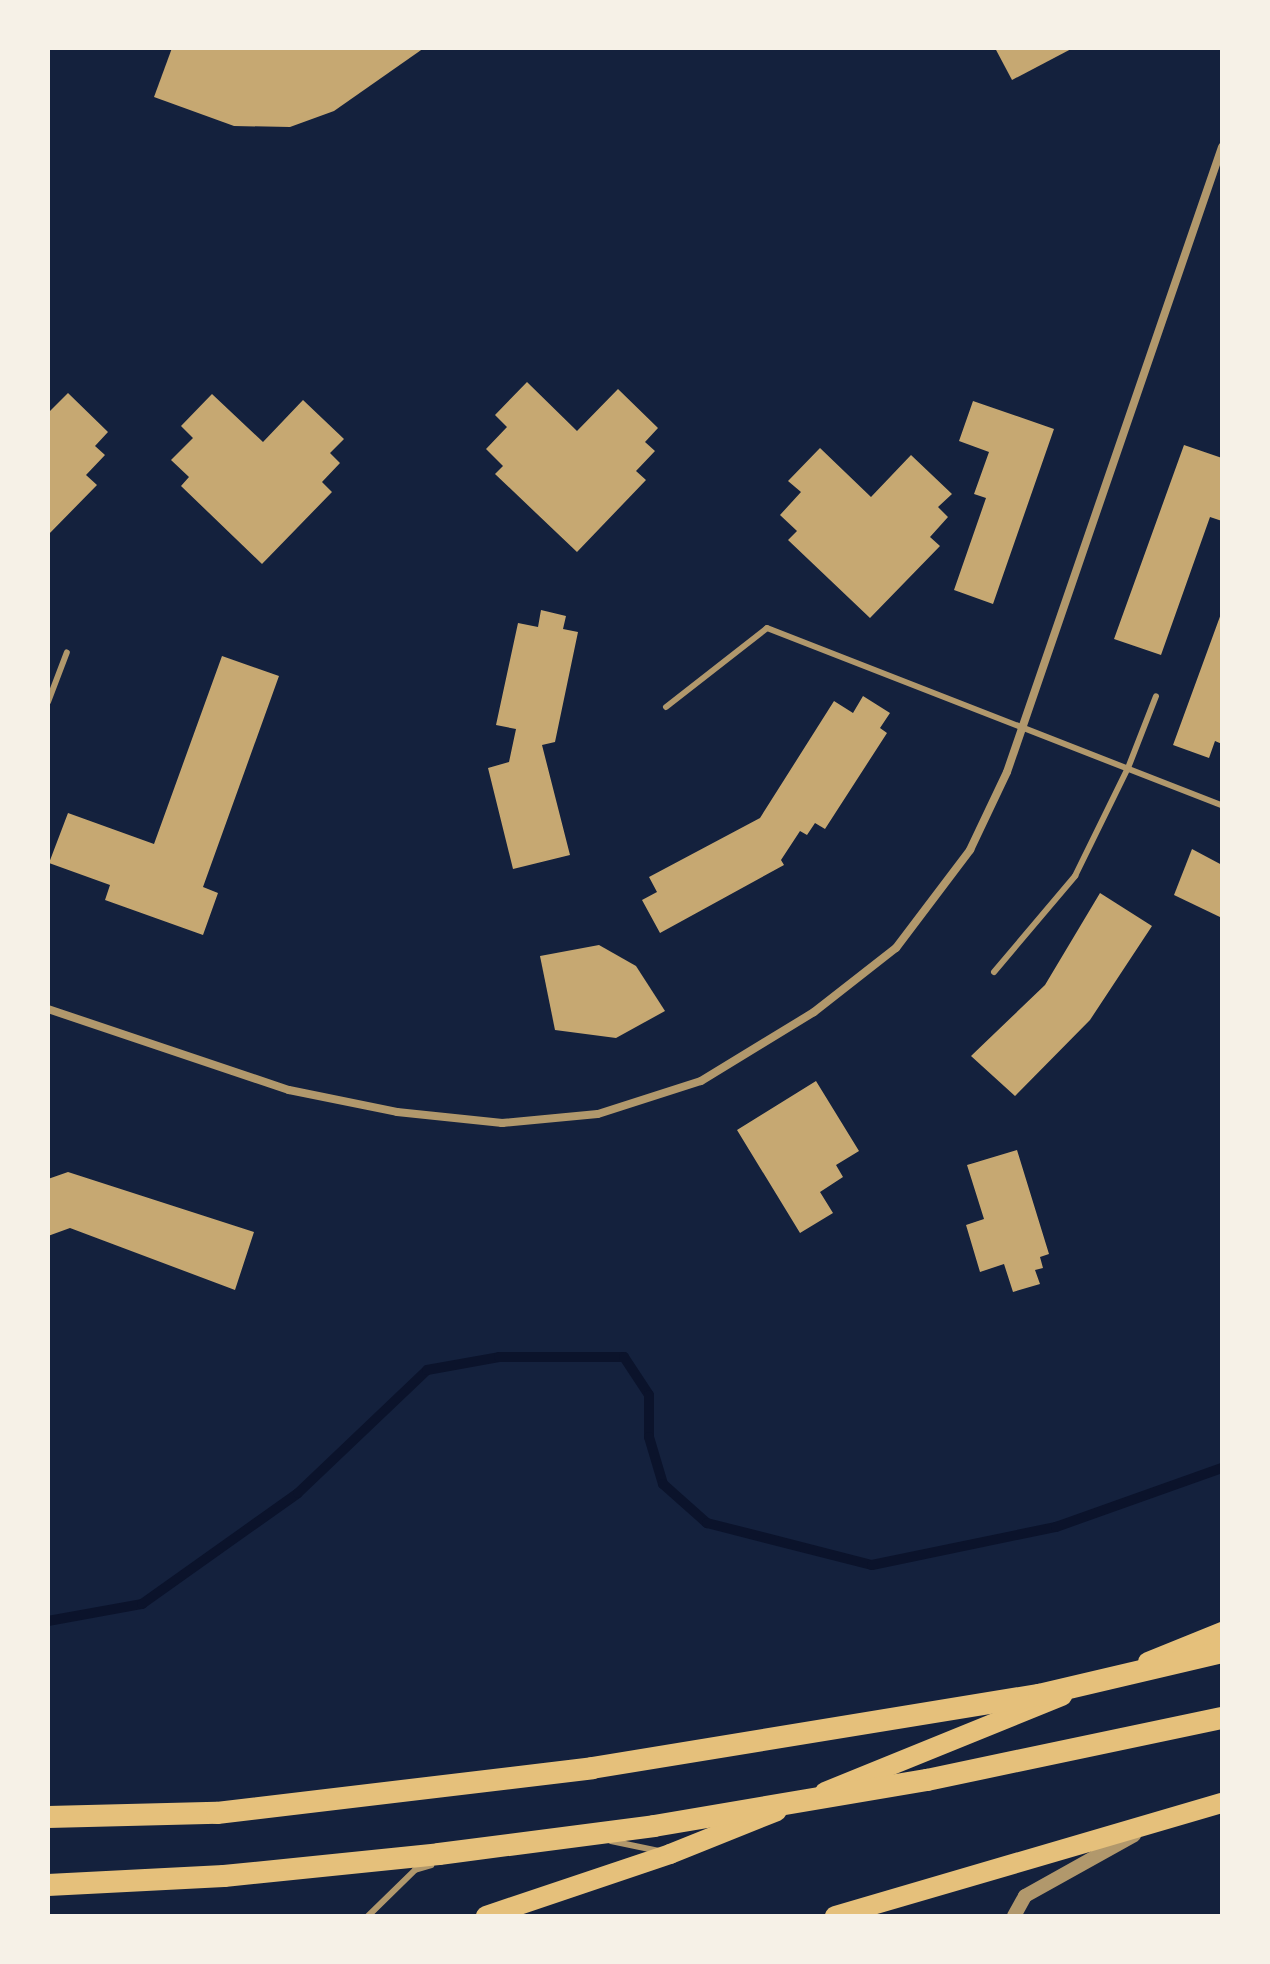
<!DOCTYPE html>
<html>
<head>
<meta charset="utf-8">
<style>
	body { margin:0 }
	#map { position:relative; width:1270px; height:1964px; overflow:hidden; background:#14213d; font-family:Figtree,sans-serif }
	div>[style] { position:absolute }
	.stream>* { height:10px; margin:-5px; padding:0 5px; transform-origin:5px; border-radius:5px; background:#0b132b }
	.building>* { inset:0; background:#c6a872 }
	.service>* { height:6px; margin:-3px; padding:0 3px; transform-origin:3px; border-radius:3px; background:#b1986c }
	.minor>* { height:8px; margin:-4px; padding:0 4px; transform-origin:4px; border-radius:4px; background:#b1986c }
	.tertiary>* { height:14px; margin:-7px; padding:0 7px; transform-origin:7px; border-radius:7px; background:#b1986c }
	.primary>* { height:20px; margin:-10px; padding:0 10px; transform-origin:10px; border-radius:10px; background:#e5c07b }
	.trunk>* { height:22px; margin:-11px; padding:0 11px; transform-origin:11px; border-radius:11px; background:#e5c07b }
	span { translate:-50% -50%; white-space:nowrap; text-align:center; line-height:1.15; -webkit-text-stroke:6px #f6f1e7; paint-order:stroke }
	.frame { position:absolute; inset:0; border:50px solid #f6f1e7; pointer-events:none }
</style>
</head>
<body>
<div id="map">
	<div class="stream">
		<div style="left:48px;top:1621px;width:96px;rotate:-10.3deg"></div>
		<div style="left:142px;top:1604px;width:191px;rotate:-35.4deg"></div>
		<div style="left:298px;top:1493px;width:178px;rotate:-43.6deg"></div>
		<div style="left:427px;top:1370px;width:73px;rotate:-10.2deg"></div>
		<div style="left:499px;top:1357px;width:125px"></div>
		<div style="left:624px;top:1357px;width:45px;rotate:56.7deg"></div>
		<div style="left:649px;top:1395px;width:42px;rotate:90deg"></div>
		<div style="left:649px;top:1437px;width:49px;rotate:73.4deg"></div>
		<div style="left:663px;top:1484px;width:59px;rotate:41.6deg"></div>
		<div style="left:707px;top:1523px;width:170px;rotate:14.3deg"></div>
		<div style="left:872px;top:1565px;width:188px;rotate:-11.7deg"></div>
		<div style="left:1056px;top:1527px;width:176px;rotate:-19.6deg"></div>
	</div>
	<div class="building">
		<div style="clip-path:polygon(172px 48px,424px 48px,334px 111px,290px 127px,234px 126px,154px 97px)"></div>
		<div style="clip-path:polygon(995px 48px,1073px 48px,1012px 80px)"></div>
		<div style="clip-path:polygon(527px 382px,577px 431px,618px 389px,658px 428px,645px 442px,655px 451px,636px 471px,646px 480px,577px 552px,495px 474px,503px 466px,486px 449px,507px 427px,495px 415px)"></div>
		<div style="clip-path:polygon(68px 393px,108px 432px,95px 446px,105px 455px,86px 475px,97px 485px,48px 535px,48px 413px)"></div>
		<div style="clip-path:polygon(212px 394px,263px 442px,303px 400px,344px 439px,330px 453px,340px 463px,322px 482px,332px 492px,262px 564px,181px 486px,189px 477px,171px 460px,193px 438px,181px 426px)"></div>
		<div style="clip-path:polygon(973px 401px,1054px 429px,993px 604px,954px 590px,986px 498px,974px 494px,989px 452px,959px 441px)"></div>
		<div style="clip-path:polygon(1184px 445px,1222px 458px,1222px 521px,1210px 517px,1161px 655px,1114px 639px)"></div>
		<div style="clip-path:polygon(820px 448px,871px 497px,911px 455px,952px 494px,938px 507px,948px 517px,930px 537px,940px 546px,870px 618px,788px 540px,797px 531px,780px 515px,801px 492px,788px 481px)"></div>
		<div style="clip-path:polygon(541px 610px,566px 616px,563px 629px,578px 632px,555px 742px,542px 745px,570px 855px,513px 869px,488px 768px,509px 762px,516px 729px,496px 725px,518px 623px,538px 627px)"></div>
		<div style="clip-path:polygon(1222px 611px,1222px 744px,1215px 741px,1209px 758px,1173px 745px)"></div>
		<div style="clip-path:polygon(222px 656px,279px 676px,203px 887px,218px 893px,203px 935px,105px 900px,110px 885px,49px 863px,68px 813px,154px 844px)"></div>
		<div style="clip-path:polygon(863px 696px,890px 713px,880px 728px,887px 733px,825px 829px,815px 823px,807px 835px,800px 831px,781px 860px,784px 865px,660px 933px,642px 900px,657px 892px,649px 877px,760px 818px,834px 701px,853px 713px)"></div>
		<div style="clip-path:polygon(1192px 849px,1222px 865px,1222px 918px,1174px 895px)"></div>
		<div style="clip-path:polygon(1100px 893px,1152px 926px,1090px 1020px,1015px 1096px,971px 1056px,1045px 985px)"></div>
		<div style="clip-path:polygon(599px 945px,636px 966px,665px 1011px,616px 1038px,555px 1030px,540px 956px)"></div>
		<div style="clip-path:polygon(816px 1081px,859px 1151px,836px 1165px,843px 1177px,820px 1192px,833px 1213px,800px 1233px,737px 1130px)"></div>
		<div style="clip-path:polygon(1017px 1150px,1049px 1254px,1040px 1257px,1043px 1268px,1035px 1270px,1040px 1284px,1013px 1292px,1004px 1264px,980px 1272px,966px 1225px,984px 1219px,967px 1165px)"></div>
		<div style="clip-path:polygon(68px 1172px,254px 1232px,235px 1290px,70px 1228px,48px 1236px,48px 1179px)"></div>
	</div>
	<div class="service">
		<div style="left:48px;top:702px;width:53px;rotate:-69.2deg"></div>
		<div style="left:666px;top:707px;width:128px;rotate:-38deg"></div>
		<div style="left:767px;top:628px;width:488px;rotate:21.3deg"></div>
		<div style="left:994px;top:972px;width:126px;rotate:-49.8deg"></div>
		<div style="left:1075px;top:876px;width:120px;rotate:-63.9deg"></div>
		<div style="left:1128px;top:768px;width:77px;rotate:-68.7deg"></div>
		<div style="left:611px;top:1841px;width:49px;rotate:11.8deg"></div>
		<div style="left:368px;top:1916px;width:66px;rotate:-44.4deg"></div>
		<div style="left:415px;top:1870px;width:17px;rotate:-17deg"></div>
	</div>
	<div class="minor">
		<div style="left:48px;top:1009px;width:254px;rotate:18.6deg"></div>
		<div style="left:289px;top:1090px;width:110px;rotate:11.5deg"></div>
		<div style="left:397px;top:1112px;width:106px;rotate:6deg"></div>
		<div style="left:502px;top:1123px;width:96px;rotate:-5.4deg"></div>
		<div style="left:598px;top:1114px;width:108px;rotate:-17.8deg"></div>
		<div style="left:701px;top:1081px;width:132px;rotate:-31.4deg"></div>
		<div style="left:814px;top:1012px;width:104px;rotate:-38deg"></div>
		<div style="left:896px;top:948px;width:123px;rotate:-52.9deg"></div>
		<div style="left:970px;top:850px;width:86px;rotate:-64.6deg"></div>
		<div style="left:1007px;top:772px;width:661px;rotate:-71.02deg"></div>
	</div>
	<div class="tertiary">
		<div style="left:1014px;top:1916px;width:23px;rotate:-61deg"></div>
		<div style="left:1025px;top:1896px;width:125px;rotate:-29.2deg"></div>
	</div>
	<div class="primary">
		<div style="left:1148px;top:1662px;width:80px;rotate:-22.1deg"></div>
		<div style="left:825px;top:1792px;width:256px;rotate:-22.1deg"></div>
		<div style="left:486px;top:1916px;width:194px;rotate:-18.6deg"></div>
		<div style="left:670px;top:1854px;width:115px;rotate:-21.9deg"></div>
		<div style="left:835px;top:1916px;width:403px;rotate:-16.3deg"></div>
	</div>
	<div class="trunk">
		<div style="left:48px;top:1817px;width:169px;rotate:-1.4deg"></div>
		<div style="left:217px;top:1813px;width:378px;rotate:-6.8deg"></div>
		<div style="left:592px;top:1768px;width:453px;rotate:-9.3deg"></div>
		<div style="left:1039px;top:1695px;width:188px;rotate:-13.2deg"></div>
		<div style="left:48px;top:1885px;width:176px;rotate:-2.9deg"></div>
		<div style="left:224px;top:1876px;width:216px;rotate:-5.8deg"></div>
		<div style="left:439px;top:1854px;width:217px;rotate:-7.4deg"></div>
		<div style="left:654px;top:1826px;width:277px;rotate:-9.6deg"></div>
		<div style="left:927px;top:1780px;width:301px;rotate:-11.9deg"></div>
	</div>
	<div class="frame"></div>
</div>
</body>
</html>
